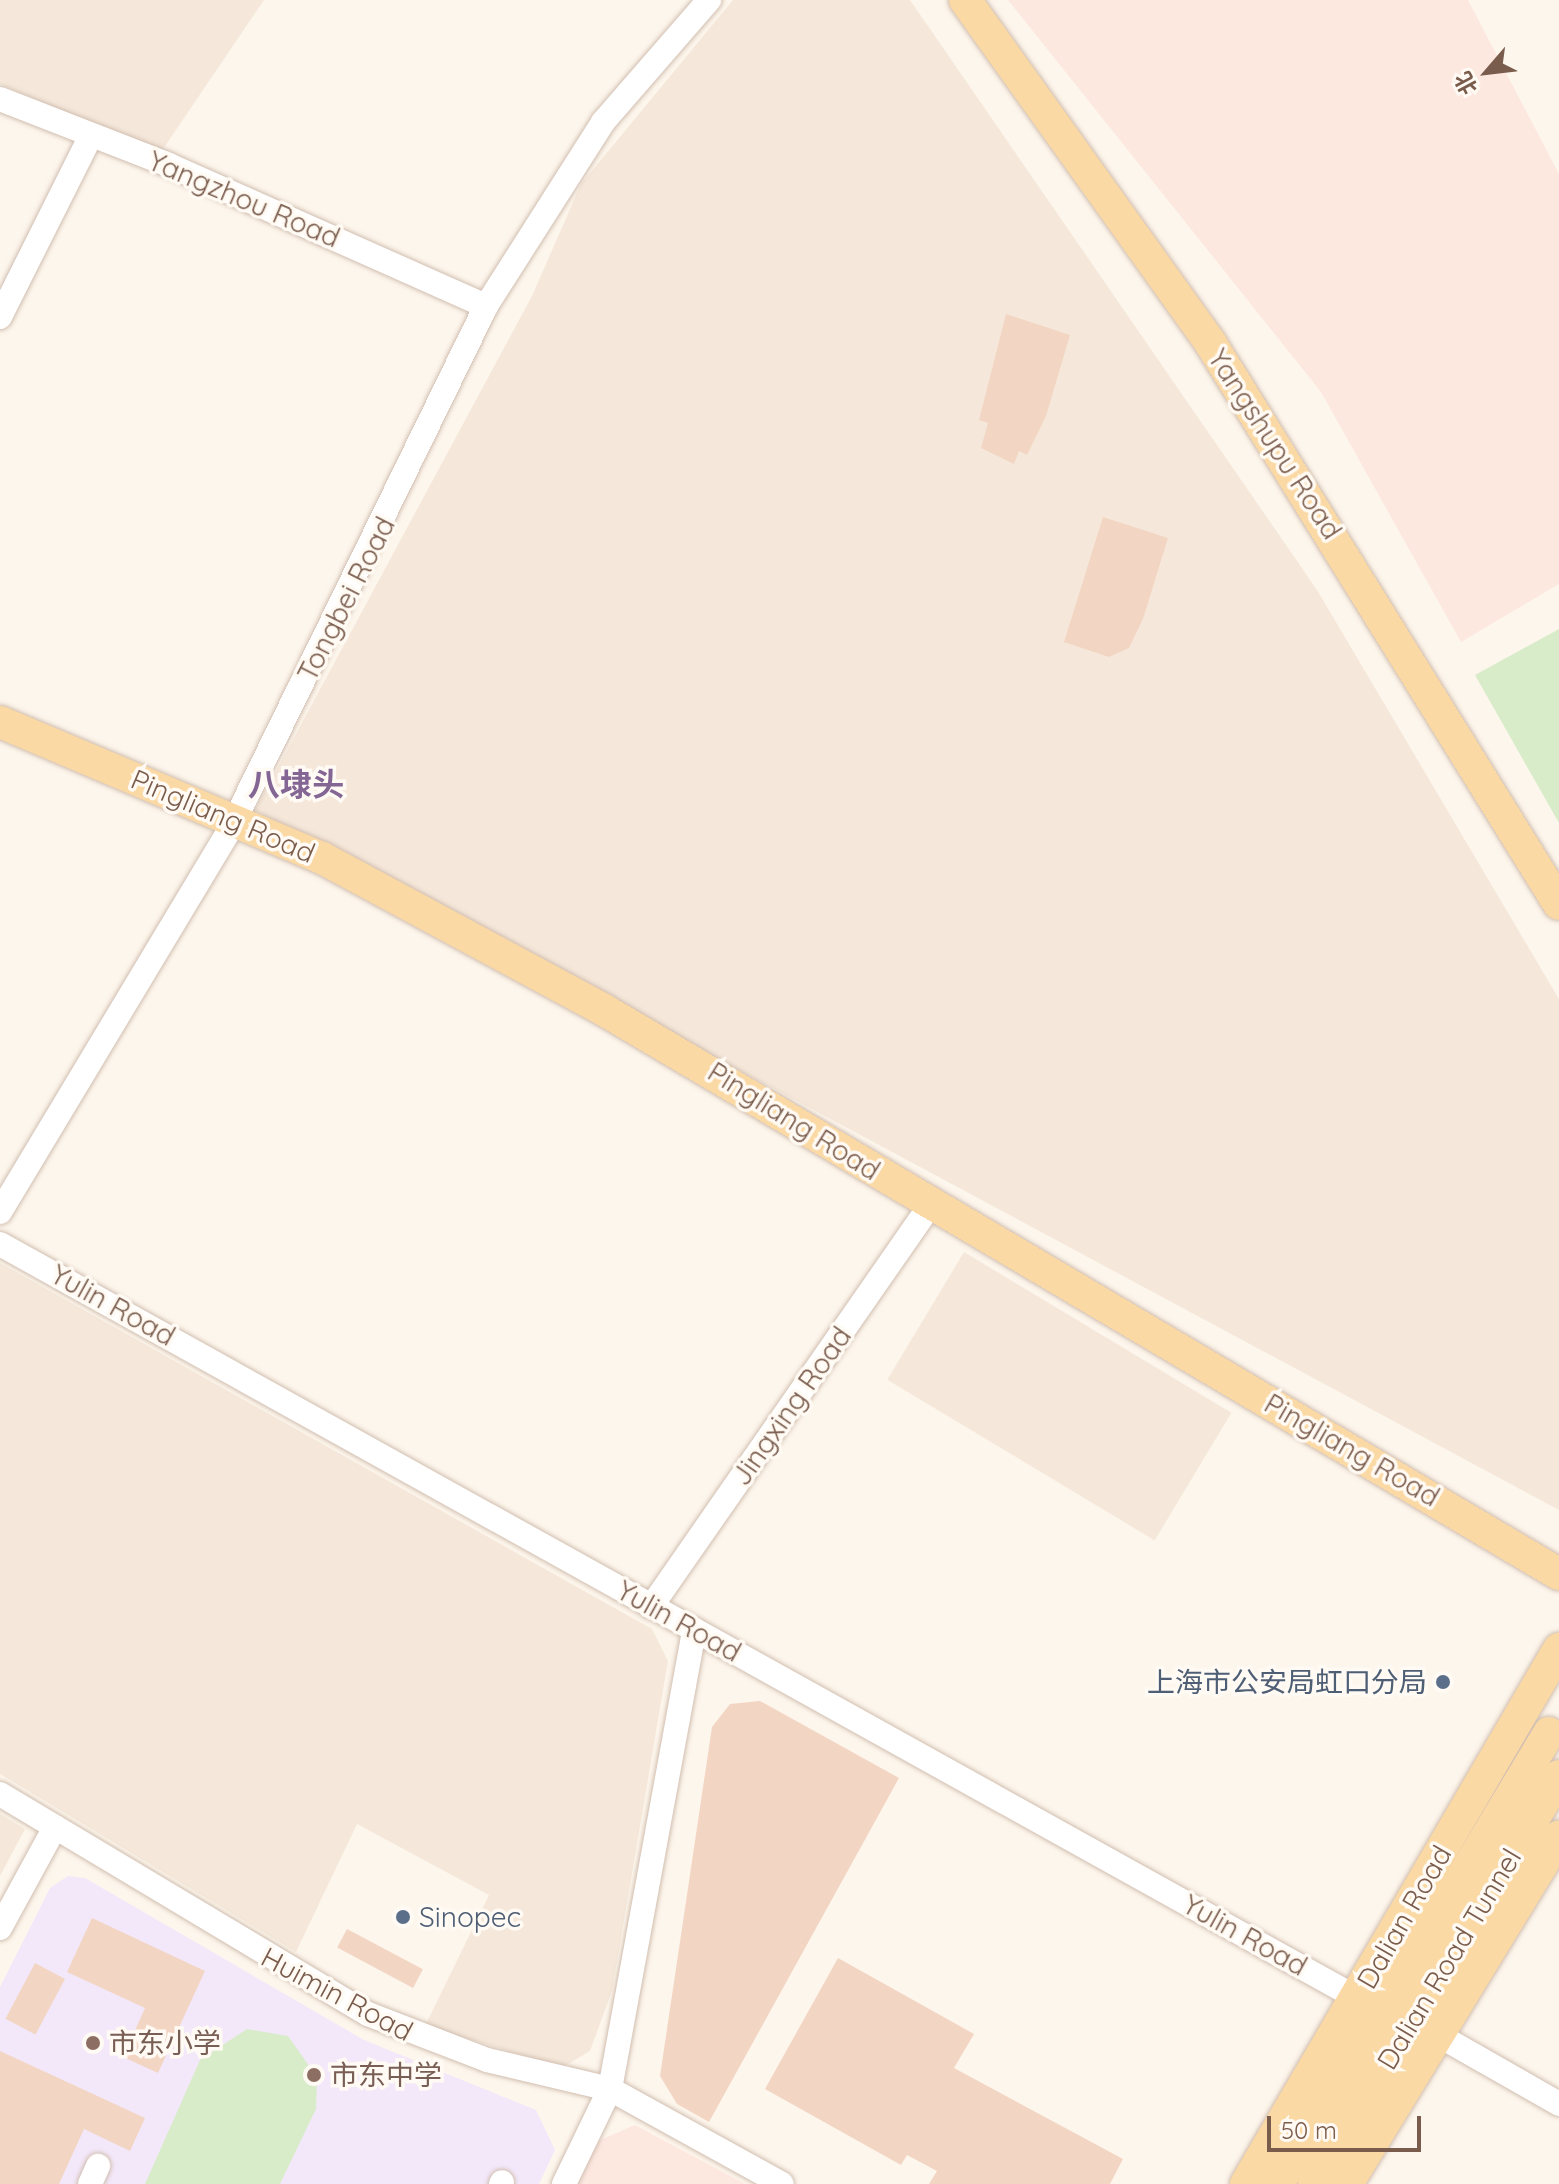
<!DOCTYPE html>
<html>
<head>
<meta charset="utf-8">
<style>
	body { margin:0 }
	#map { position:relative; width:1559px; height:2184px; overflow:hidden; background:#fdf6ec; font-family:Quicksand,"Noto Sans SC",sans-serif }
	div>[style] { position:absolute }
	.residential>* { inset:0; background:#f5e8da; transform-origin:0 0 }
	.commercial>* { inset:0; background:#fde8e0 }
	.education>* { inset:0; background:#f3e8fa }
	.green>* { inset:0; background:#d8ecc9 }
	.building>* { inset:0; background:#f3d5c3; transform-origin:0 0 }
	.roads { filter:drop-shadow(0 0 2px #d1beb0) drop-shadow(0 0 2px #d1beb0) }
	.minor>* { height:24px; margin:-12px; padding:0 12px; transform-origin:12px; border-radius:12px; background:#fff }
	.major>* { height:32px; margin:-16px; padding:0 16px; transform-origin:16px; border-radius:16px; background:#fbd9a5 }
	.dots>* { width:22px; height:22px; translate:-50% -50%; box-sizing:border-box; border:4px solid #fffaf3; border-radius:50% }
	span { translate:-50% -50%; white-space:nowrap; text-align:center; line-height:1.15; -webkit-text-stroke:7px #fffaf3; paint-order:stroke }
	.street-label { font-size:28px; color:#7a5c4d }
	.service-label { font-size:28px; color:#4e5e75 }
	.right { translate:-100% -50%; text-align:right }
	.left { translate:0 -50%; text-align:left }
	.education-label { font-size:28px; color:#785e54 }
	.quarter-label { font-size:32px; color:#846695; font-weight:700 }
	.north { position:absolute; left:1447px; top:32px; width:80px; height:80px; -webkit-text-stroke:6px #fffaf3; paint-order:stroke; rotate:242deg; font-size:22px; font-weight:700; line-height:32px; text-align:center; color:#7a5c4d }
	.north::after { content:''; display:block; margin:auto; width:28px; height:36px; background:#7a5c4d; clip-path:polygon(50% 0,100% 100%,50% 72%,0 100%) }
	.scale { position:absolute; left:1267px; top:2116px; width:154px; height:36px; box-sizing:border-box; border:4px solid #7a5c4d; border-top:0; padding-left:10px; font-size:24px; line-height:28px; white-space:nowrap; color:#7a5c4d; -webkit-text-stroke:6px #fffaf3; paint-order:stroke }
</style>
</head>
<body>
<div id="map">
	<div class="residential">
		<div style="clip-path:polygon(0 0,264px 0,161px 152px,0 84px)"></div>
		<div style="clip-path:polygon(733px 0,910px 0,1317px 590px,1559px 999px,1559px 1510px,255px 810px,532px 296px,581px 184px)"></div>
		<div style="left:964px;top:1252px;width:312px;height:149px;rotate:31deg"></div>
		<div style="clip-path:polygon(0 1263px,652px 1629px,668px 1661px,612px 1991px,590px 2051px,563px 2067px,425px 2026px,489px 1895px,357px 1824px,296px 1952px,0 1774px)"></div>
		<div style="clip-path:polygon(0 1814px,25px 1829px,0 1876px)"></div>
	</div>
	<div class="commercial">
		<div style="clip-path:polygon(1008px 0,1468px 0,1559px 174px,1559px 584px,1461px 642px,1321px 392px)"></div>
		<div style="clip-path:polygon(635px 2125px,745px 2184px,578px 2184px,598px 2141px)"></div>
	</div>
	<div class="education">
		<div style="clip-path:polygon(68px 1876px,85px 1878px,364px 2040px,536px 2110px,555px 2150px,539px 2184px,0 2184px,0 1987px,50px 1888px)"></div>
	</div>
	<div class="green">
		<div style="clip-path:polygon(1559px 629px,1559px 823px,1475px 675px)"></div>
		<div style="clip-path:polygon(247px 2029px,288px 2036px,317px 2077px,316px 2109px,280px 2184px,145px 2184px,200px 2060px)"></div>
	</div>
	<div class="building">
		<div style="clip-path:polygon(1006px 314px,1070px 335px,1046px 416px,1027px 455px,1019px 451px,1014px 464px,981px 448px,988px 423px,979px 420px)"></div>
		<div style="clip-path:polygon(1103px 517px,1168px 538px,1143px 619px,1129px 648px,1109px 657px,1064px 642px)"></div>
		<div style="clip-path:polygon(760px 1701px,899px 1778px,709px 2122px,677px 2104px,660px 2076px,712px 1727px,730px 1704px)"></div>
		<div style="clip-path:polygon(92px 1918px,205px 1971px,158px 2073px,123px 2057px,145px 2008px,67px 1972px)"></div>
		<div style="left:347px;top:1929px;width:86px;height:21px;rotate:28deg"></div>
		<div style="clip-path:polygon(838px 1958px,974px 2034px,954px 2068px,1123px 2159px,1110px 2184px,929px 2184px,937px 2171px,907px 2155px,901px 2165px,765px 2089px)"></div>
		<div style="left:35px;top:1963px;width:34px;height:63px;rotate:28deg"></div>
		<div style="clip-path:polygon(0 2051px,145px 2118px,130px 2151px,84px 2129px,59px 2184px,0 2184px)"></div>
	</div>
	<div class="roads">
		<div class="minor">
			<div style="left:0;top:99px;width:181px;rotate:21.3deg"></div>
			<div style="left:169px;top:165px;width:347px;rotate:24deg"></div>
			<div style="left:0;top:317px;width:201px;rotate:-63.4deg"></div>
			<div style="left:0;top:1212px;width:455px;rotate:-59deg"></div>
			<div style="left:234px;top:822px;width:574px;rotate:-63.97deg"></div>
			<div style="left:486px;top:306px;width:218px;rotate:-57.5deg"></div>
			<div style="left:603px;top:122px;width:162px;rotate:-49deg"></div>
			<div style="left:0;top:1244px;width:1552px;rotate:29.06deg"></div>
			<div style="left:651px;top:1607px;width:489px;rotate:-55.2deg"></div>
			<div style="left:0;top:1794px;width:429px;rotate:30.9deg"></div>
			<div style="left:368px;top:2014px;width:128px;rotate:21.1deg"></div>
			<div style="left:487px;top:2060px;width:126px;rotate:13.3deg"></div>
			<div style="left:610px;top:2089px;width:196px;rotate:28.9deg"></div>
			<div style="left:0;top:1928px;width:115px;rotate:-61.4deg"></div>
			<div style="left:1440px;top:2036px;width:137px;rotate:29.7deg"></div>
			<div style="left:90px;top:2184px;width:20px;rotate:-66deg"></div>
			<div style="left:501px;top:2184px;width:2px;rotate:-63deg"></div>
			<div style="left:564px;top:2184px;width:106px;rotate:-64.2deg"></div>
			<div style="left:610px;top:2089px;width:467px;rotate:-79.6deg"></div>
		</div>
		<div class="major">
			<div style="left:965px;top:0;width:423px;rotate:54.4deg"></div>
			<div style="left:1211px;top:344px;width:659px;rotate:58.14deg"></div>
			<div style="left:0;top:722px;width:350px;rotate:22.9deg"></div>
			<div style="left:322px;top:858px;width:320px;rotate:28.3deg"></div>
			<div style="left:604px;top:1010px;width:1109px;rotate:30.57deg"></div>
			<div style="left:1246px;top:2184px;width:620px;rotate:-59.67deg"></div>
			<div style="left:1278px;top:2184px;width:526px;rotate:-59deg"></div>
			<div style="left:1314px;top:2184px;width:476px;rotate:-59deg"></div>
			<div style="left:1347px;top:2184px;width:407px;rotate:-58.6deg"></div>
		</div>
	</div>
	<div class="dots">
		<div style="left:1443px;top:1682px;background:#5c6f8a"></div>
		<div style="left:403px;top:1917px;background:#5c6f8a"></div>
		<div style="left:93px;top:2043px;background:#8d6e63"></div>
		<div style="left:314px;top:2075px;background:#8d6e63"></div>
	</div>
	<div class="street-label">
		<span style="left:244px;top:199px;rotate:23deg">Yangzhou Road</span>
		<span style="left:1275px;top:444px;rotate:57deg">Yangshupu Road</span>
		<span style="left:346px;top:599px;rotate:-63deg">Tongbei Road</span>
		<span style="left:223px;top:816px;rotate:23deg">Pingliang Road</span>
		<span style="left:794px;top:1121px;rotate:32deg">Pingliang Road</span>
		<span style="left:113px;top:1305px;rotate:29deg">Yulin Road</span>
		<span style="left:791px;top:1406px;rotate:-55deg">Jingxing Road</span>
		<span style="left:1352px;top:1450px;rotate:30deg">Pingliang Road</span>
		<span style="left:679px;top:1621px;rotate:29deg">Yulin Road</span>
		<span style="left:1404px;top:1917px;rotate:-60deg">Dalian Road</span>
		<span style="left:1245px;top:1935px;rotate:29deg">Yulin Road</span>
		<span style="left:1449px;top:1959px;rotate:-59deg">Dalian Road Tunnel</span>
		<span style="left:337px;top:1994px;rotate:28deg">Huimin Road</span>
	</div>
	<div class="service-label">
		<span class="right" style="left:1427px;top:1682px">上海市公安局虹口分局</span>
		<span class="left" style="left:419px;top:1917px">Sinopec</span>
	</div>
	<div class="education-label">
		<span class="left" style="left:109px;top:2043px">市东小学</span>
		<span class="left" style="left:330px;top:2075px">市东中学</span>
	</div>
	<div class="quarter-label">
		<span style="left:296px;top:784px">八埭头</span>
	</div>
	<div class="north">北</div>
	<div class="scale">50 m</div>
</div>
</body>
</html>
